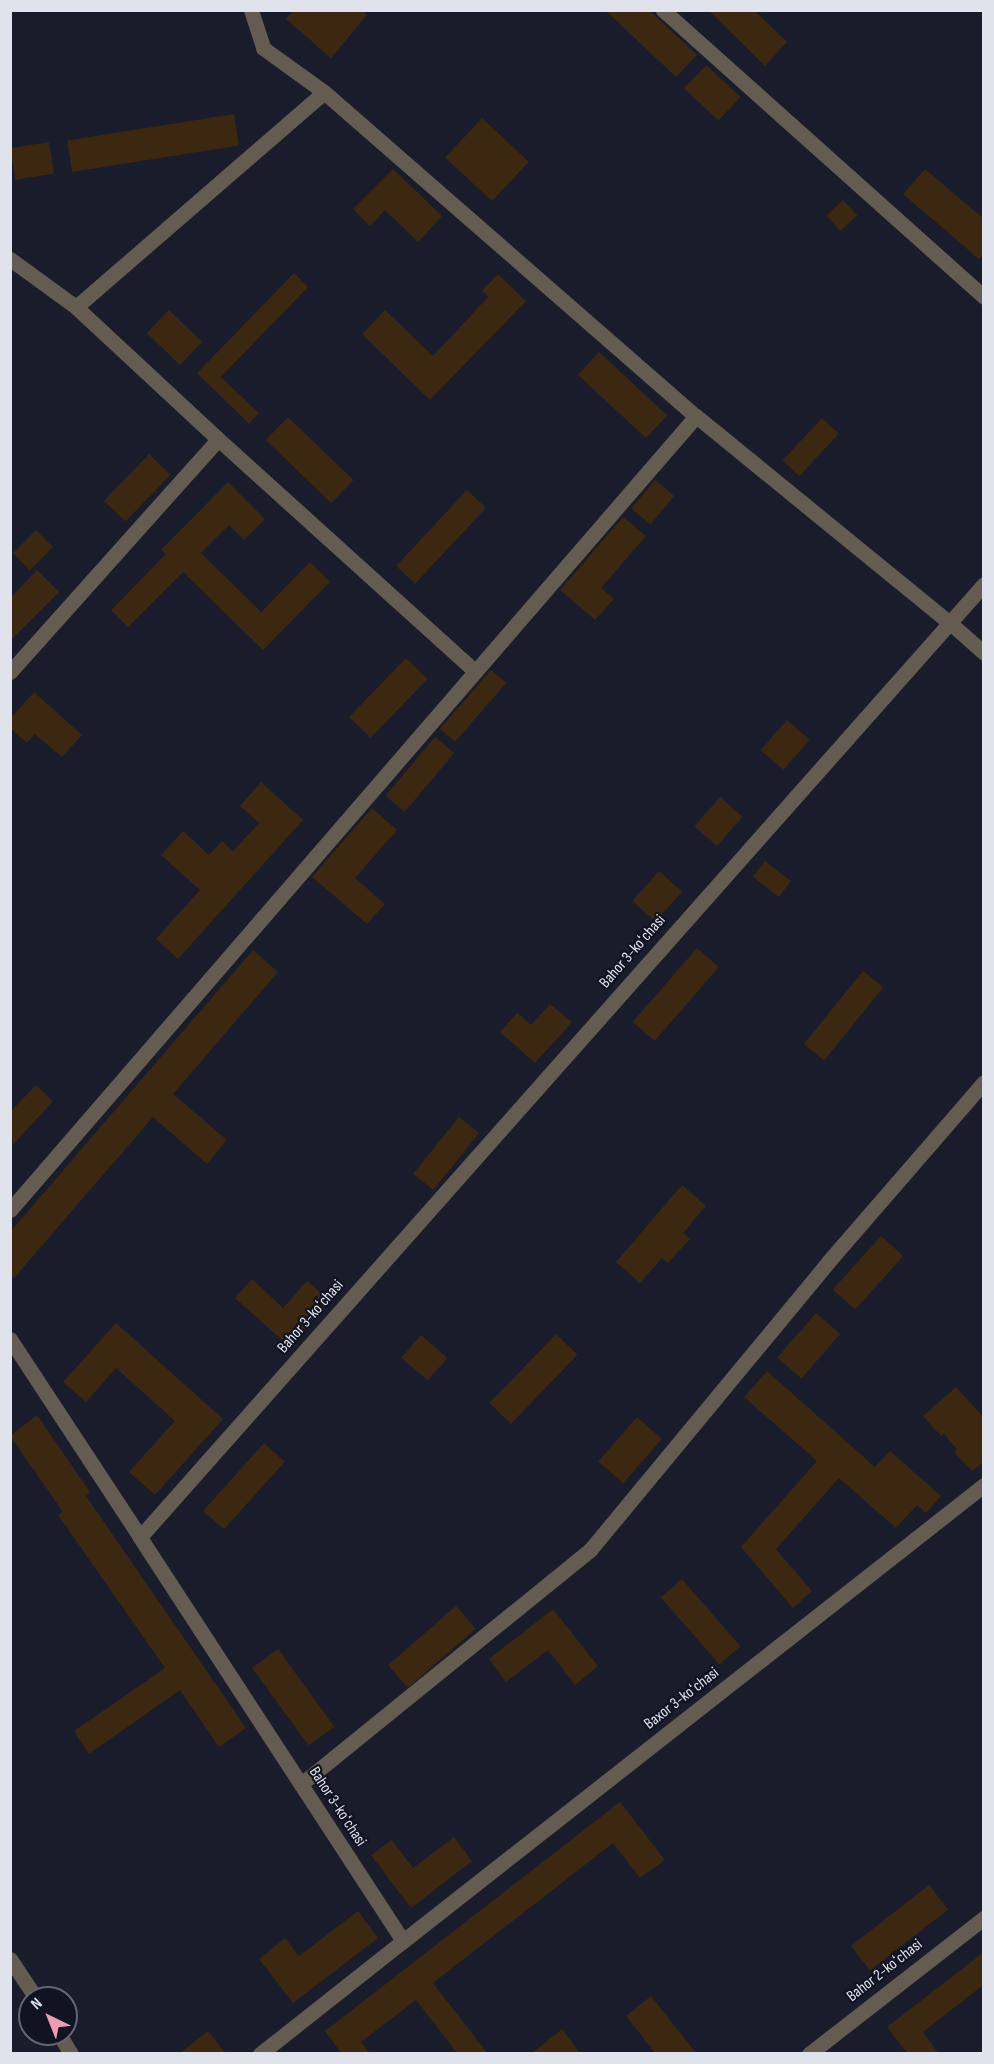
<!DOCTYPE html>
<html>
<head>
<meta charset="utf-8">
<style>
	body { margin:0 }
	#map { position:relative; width:994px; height:2064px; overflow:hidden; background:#191c2a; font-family:"Sofia Sans Condensed",sans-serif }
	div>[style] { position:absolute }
	.building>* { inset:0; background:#3c2711; transform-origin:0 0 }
	.minor>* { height:15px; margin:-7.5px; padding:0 7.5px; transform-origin:7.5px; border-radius:7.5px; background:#645c50 }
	span { translate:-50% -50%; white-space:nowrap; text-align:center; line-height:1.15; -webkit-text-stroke:4.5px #101321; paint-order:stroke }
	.street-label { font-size:16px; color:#e0e2ec }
	.frame { position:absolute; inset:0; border:12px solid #e0e2ec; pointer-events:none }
	.north { position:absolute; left:18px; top:1986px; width:60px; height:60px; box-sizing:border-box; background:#101321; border:2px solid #636672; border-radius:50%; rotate:317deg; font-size:16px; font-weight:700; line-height:24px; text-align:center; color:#e0e2ec }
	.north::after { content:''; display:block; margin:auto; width:21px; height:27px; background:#f19ab3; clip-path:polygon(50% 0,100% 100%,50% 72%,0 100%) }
</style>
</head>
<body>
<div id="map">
	<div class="building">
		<div style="clip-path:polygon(294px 10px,362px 10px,367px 15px,331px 58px,286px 19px)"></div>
		<div style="clip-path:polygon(605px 10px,649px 10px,697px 55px,676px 77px)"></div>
		<div style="clip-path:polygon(708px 10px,754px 10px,787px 42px,765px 66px)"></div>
		<div style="left:706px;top:65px;width:47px;height:32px;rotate:43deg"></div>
		<div style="left:234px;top:114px;width:32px;height:169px;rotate:81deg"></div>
		<div style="left:482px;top:118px;width:64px;height:54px;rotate:43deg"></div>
		<div style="left:49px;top:142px;width:32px;height:39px;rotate:81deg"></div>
		<div style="clip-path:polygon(393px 169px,442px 216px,418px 242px,385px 210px,370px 226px,353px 209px)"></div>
		<div style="clip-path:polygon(925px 169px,984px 219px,984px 253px,979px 259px,903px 194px)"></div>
		<div style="left:843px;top:200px;width:21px;height:23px;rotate:47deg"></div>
		<div style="clip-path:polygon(294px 273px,308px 287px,221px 377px,259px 413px,249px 424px,197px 373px)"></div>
		<div style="clip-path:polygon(498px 274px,526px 301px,430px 400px,362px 334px,385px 310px,433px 356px,488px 297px,482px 291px)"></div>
		<div style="left:169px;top:310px;width:46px;height:32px;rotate:44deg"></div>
		<div style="left:599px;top:352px;width:93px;height:31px;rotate:43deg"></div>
		<div style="left:288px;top:417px;width:91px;height:32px;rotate:44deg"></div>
		<div style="left:822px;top:418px;width:23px;height:58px;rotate:43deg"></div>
		<div style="left:149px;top:454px;width:30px;height:65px;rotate:44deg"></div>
		<div style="left:655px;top:480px;width:25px;height:37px;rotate:40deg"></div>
		<div style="clip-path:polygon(228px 482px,265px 519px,244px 540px,229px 525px,201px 553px,261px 612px,310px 562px,330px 582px,263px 650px,183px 572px,128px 627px,111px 610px,166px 554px,161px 550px)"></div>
		<div style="left:467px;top:490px;width:26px;height:104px;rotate:43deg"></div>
		<div style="clip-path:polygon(623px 517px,646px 536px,601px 588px,614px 599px,595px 620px,560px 590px)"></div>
		<div style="left:36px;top:530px;width:24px;height:33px;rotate:45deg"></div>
		<div style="clip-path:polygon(37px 570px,59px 592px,10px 641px,10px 598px)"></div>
		<div style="left:406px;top:658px;width:30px;height:82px;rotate:44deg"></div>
		<div style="left:491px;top:670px;width:20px;height:78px;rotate:41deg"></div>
		<div style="clip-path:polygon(34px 692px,82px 735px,62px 757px,35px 734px,27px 743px,10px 728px,10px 719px)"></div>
		<div style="left:787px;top:720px;width:30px;height:40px;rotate:41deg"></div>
		<div style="left:435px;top:737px;width:25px;height:77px;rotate:40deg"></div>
		<div style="clip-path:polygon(261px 782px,303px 820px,178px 959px,156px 939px,200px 890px,161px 855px,183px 831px,209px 855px,222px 841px,233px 851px,259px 823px,240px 806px)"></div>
		<div style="left:720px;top:797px;width:30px;height:39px;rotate:41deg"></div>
		<div style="clip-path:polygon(372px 808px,397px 830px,355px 878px,385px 904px,367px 924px,312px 877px)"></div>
		<div style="left:765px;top:861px;width:33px;height:20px;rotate:38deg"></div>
		<div style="left:659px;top:871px;width:31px;height:40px;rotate:42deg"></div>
		<div style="left:697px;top:948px;width:29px;height:98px;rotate:41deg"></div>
		<div style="clip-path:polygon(253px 950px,278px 972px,173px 1094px,227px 1140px,207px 1164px,153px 1117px,14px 1278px,10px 1275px,10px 1232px)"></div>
		<div style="left:863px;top:971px;width:26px;height:94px;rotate:39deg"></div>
		<div style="clip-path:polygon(550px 1004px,572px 1022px,535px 1063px,500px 1032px,517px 1013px,531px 1025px)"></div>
		<div style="clip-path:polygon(36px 1085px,53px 1101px,13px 1145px,10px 1112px)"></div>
		<div style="left:459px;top:1117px;width:26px;height:73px;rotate:39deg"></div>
		<div style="clip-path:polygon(682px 1185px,706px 1206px,683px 1233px,690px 1239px,668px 1263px,662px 1258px,640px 1283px,616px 1262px)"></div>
		<div style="left:881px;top:1236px;width:30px;height:72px;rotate:42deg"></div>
		<div style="clip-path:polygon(252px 1279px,283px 1308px,307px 1281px,330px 1301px,289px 1346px,235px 1298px)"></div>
		<div style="left:816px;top:1313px;width:32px;height:59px;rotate:41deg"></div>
		<div style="clip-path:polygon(116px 1323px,223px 1419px,155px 1495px,129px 1472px,175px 1421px,116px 1368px,86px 1402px,63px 1382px)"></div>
		<div style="left:556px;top:1334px;width:30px;height:96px;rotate:44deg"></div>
		<div style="left:421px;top:1335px;width:35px;height:30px;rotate:41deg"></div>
		<div style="clip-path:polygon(767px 1371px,875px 1467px,890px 1451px,941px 1496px,926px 1513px,917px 1505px,896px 1528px,839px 1478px,776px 1549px,812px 1591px,793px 1608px,741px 1547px,817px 1461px,744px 1397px)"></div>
		<div style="clip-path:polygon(956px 1387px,984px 1418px,984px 1461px,972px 1471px,954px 1452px,957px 1449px,944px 1434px,941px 1436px,923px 1416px)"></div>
		<div style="clip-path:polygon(37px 1415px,90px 1492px,86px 1496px,246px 1728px,219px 1747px,180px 1690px,89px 1754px,74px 1731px,165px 1668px,58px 1515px,63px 1512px,10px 1436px)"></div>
		<div style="left:637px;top:1417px;width:33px;height:59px;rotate:41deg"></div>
		<div style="left:264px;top:1443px;width:28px;height:91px;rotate:42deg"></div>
		<div style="left:682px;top:1579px;width:89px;height:28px;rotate:49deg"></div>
		<div style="left:456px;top:1606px;width:30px;height:90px;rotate:49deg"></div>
		<div style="clip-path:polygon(553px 1609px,598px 1666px,575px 1685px,548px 1650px,506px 1682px,489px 1659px)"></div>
		<div style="left:278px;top:1649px;width:96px;height:32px;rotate:54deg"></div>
		<div style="clip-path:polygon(620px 1802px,665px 1860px,640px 1878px,613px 1843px,433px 1983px,488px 2054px,458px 2054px,416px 2000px,361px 2042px,370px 2054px,342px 2054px,325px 2031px)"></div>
		<div style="clip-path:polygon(454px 1837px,472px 1861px,411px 1908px,371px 1855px,392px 1840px,413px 1868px)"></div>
		<div style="left:929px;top:1885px;width:31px;height:99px;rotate:52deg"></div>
		<div style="clip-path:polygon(358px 1911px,378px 1938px,293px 2003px,259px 1959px,285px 1938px,299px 1956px)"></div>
		<div style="clip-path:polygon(984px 1952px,984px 1987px,982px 1986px,923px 2032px,939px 2054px,908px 2054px,887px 2027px)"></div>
		<div style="clip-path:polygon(651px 1996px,697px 2054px,656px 2054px,626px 2016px)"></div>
		<div style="clip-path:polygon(562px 2029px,579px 2052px,531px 2054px)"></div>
		<div style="clip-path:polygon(208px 2031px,226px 2054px,179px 2054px)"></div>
	</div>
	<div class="minor">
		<div style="left:251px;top:10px;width:40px;rotate:72deg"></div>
		<div style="left:263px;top:48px;width:75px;rotate:35.8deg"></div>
		<div style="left:324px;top:92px;width:493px;rotate:41.1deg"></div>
		<div style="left:696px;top:416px;width:326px;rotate:39.2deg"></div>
		<div style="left:949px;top:622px;width:47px;rotate:41.5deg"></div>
		<div style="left:663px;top:10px;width:431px;rotate:41.8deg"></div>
		<div style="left:10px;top:259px;width:82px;rotate:36deg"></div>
		<div style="left:218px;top:439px;width:194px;rotate:-137.1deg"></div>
		<div style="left:76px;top:307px;width:328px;rotate:-40.9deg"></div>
		<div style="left:10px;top:672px;width:312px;rotate:-48.2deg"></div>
		<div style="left:218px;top:439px;width:346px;rotate:42.1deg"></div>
		<div style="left:10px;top:1210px;width:1049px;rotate:-49.17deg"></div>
		<div style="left:10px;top:1339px;width:237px;rotate:56.7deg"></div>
		<div style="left:301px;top:1784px;width:372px;rotate:-39deg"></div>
		<div style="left:590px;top:1550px;width:374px;rotate:-50.4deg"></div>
		<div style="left:828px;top:1262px;width:238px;rotate:-49.1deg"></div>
		<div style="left:403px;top:1941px;width:739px;rotate:-38.13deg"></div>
		<div style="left:10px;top:1959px;width:47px;rotate:56.3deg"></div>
		<div style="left:59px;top:2034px;width:23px;rotate:59deg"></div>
		<div style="left:260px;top:2054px;width:182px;rotate:-38.3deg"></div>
		<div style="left:403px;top:1941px;width:482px;rotate:-123.1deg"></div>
		<div style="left:140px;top:1537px;width:1273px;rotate:-48.47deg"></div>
		<div style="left:809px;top:2054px;width:222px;rotate:-37.9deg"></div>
	</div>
	<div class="street-label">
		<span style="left:633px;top:952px;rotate:-49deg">Bahor 3-koʻchasi</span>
		<span style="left:311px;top:1317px;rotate:-49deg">Bahor 3-koʻchasi</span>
		<span style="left:682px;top:1699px;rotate:-38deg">Baxor 3-koʻchasi</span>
		<span style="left:337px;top:1807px;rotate:57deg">Bahor 3-koʻchasi</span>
		<span style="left:885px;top:1971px;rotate:-38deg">Bahor 2-koʻchasi</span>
	</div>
	<div class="frame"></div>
	<div class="north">N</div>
</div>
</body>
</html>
